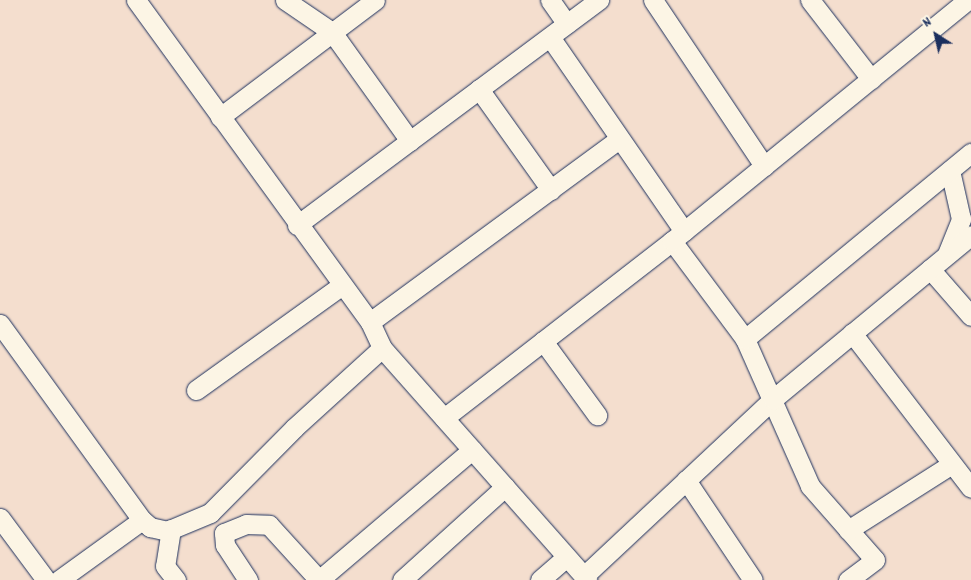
<!DOCTYPE html>
<html>
<head>
<meta charset="utf-8">
<style>
	body { margin:0 }
	#map { position:relative; width:971px; height:580px; overflow:hidden; background:#f4dece; font-family:Dekko,sans-serif }
	div>[style] { position:absolute }
	.roads { filter:drop-shadow(0 0 1px #1b2f5e) drop-shadow(0 0 1px #1b2f5e) }
	.minor>* { height:19px; margin:-9.5px; padding:0 9.5px; transform-origin:9.5px; border-radius:9.5px; background:#fcf5e5 }
	span { translate:-50% -50%; white-space:nowrap; text-align:center; line-height:1.15; -webkit-text-stroke:5px #fcf5e5; paint-order:stroke }
	.north { position:absolute; left:911px; top:10px; width:50px; height:50px; -webkit-text-stroke:4px #fcf5e5; paint-order:stroke; rotate:325deg; font-size:14px; font-weight:700; line-height:20px; text-align:center; color:#1b2f5e }
	.north::after { content:''; display:block; margin:auto; width:18px; height:22px; background:#1b2f5e; clip-path:polygon(50% 0,100% 100%,50% 72%,0 100%) }
</style>
</head>
<body>
<div id="map">
	<div class="roads">
		<div class="minor">
			<div style="left:136px;top:0;width:398px;rotate:54deg"></div>
			<div style="left:370px;top:322px;width:29px;rotate:65deg"></div>
			<div style="left:382px;top:348px;width:310px;rotate:48.5deg"></div>
			<div style="left:285px;top:0;width:57px;rotate:34.2deg"></div>
			<div style="left:332px;top:32px;width:134px;rotate:54.4deg"></div>
			<div style="left:550px;top:0;width:29px;rotate:55deg"></div>
			<div style="left:653px;top:0;width:200px;rotate:56.2deg"></div>
			<div style="left:810px;top:0;width:100px;rotate:52.3deg"></div>
			<div style="left:550px;top:37px;width:236px;rotate:55.4deg"></div>
			<div style="left:479px;top:89px;width:124px;rotate:54.5deg"></div>
			<div style="left:220px;top:117px;width:194px;rotate:-37deg"></div>
			<div style="left:297px;top:225px;width:377px;rotate:-36.7deg"></div>
			<div style="left:672px;top:241px;width:122px;rotate:53.3deg"></div>
			<div style="left:745px;top:339px;width:161px;rotate:66.1deg"></div>
			<div style="left:810px;top:486px;width:98px;rotate:48.7deg"></div>
			<div style="left:875px;top:560px;width:34px;rotate:143deg"></div>
			<div style="left:947px;top:254px;width:38px;rotate:-68deg"></div>
			<div style="left:961px;top:219px;width:50px;rotate:-102.7deg"></div>
			<div style="left:930px;top:269px;width:62px;rotate:48.9deg"></div>
			<div style="left:370px;top:322px;width:308px;rotate:-36.3deg"></div>
			<div style="left:0;top:324px;width:242px;rotate:54.1deg"></div>
			<div style="left:142px;top:520px;width:11px;rotate:41deg"></div>
			<div style="left:150px;top:527px;width:17px;rotate:13deg"></div>
			<div style="left:167px;top:531px;width:47px;rotate:-22.7deg"></div>
			<div style="left:210px;top:513px;width:120px;rotate:-45.3deg"></div>
			<div style="left:294px;top:428px;width:119px;rotate:-42.3deg"></div>
			<div style="left:852px;top:333px;width:195px;rotate:52.5deg"></div>
			<div style="left:745px;top:339px;width:293px;rotate:-39.5deg"></div>
			<div style="left:543px;top:341px;width:92px;rotate:53.9deg"></div>
			<div style="left:196px;top:390px;width:180px;rotate:-35.7deg"></div>
			<div style="left:444px;top:418px;width:289px;rotate:-37.8deg"></div>
			<div style="left:672px;top:241px;width:382px;rotate:-39.2deg"></div>
			<div style="left:686px;top:480px;width:120px;rotate:56.2deg"></div>
			<div style="left:0;top:518px;width:77px;rotate:53.4deg"></div>
			<div style="left:171px;top:529px;width:37px;rotate:99deg"></div>
			<div style="left:165px;top:566px;width:18px;rotate:52deg"></div>
			<div style="left:848px;top:530px;width:123px;rotate:-32.4deg"></div>
			<div style="left:584px;top:576px;width:259px;rotate:-43.1deg"></div>
			<div style="left:773px;top:399px;width:257px;rotate:-39.6deg"></div>
			<div style="left:59px;top:580px;width:102px;rotate:-35.9deg"></div>
			<div style="left:248px;top:580px;width:42px;rotate:-123.3deg"></div>
			<div style="left:225px;top:545px;width:12px;rotate:-95deg"></div>
			<div style="left:224px;top:533px;width:24px;rotate:-22deg"></div>
			<div style="left:246px;top:524px;width:23px;rotate:2deg"></div>
			<div style="left:269px;top:525px;width:74px;rotate:47.7deg"></div>
			<div style="left:319px;top:580px;width:201px;rotate:-40.4deg"></div>
			<div style="left:402px;top:580px;width:139px;rotate:-42.1deg"></div>
			<div style="left:540px;top:580px;width:35px;rotate:-41deg"></div>
		</div>
	</div>
	<div class="north">N</div>
</div>
</body>
</html>
